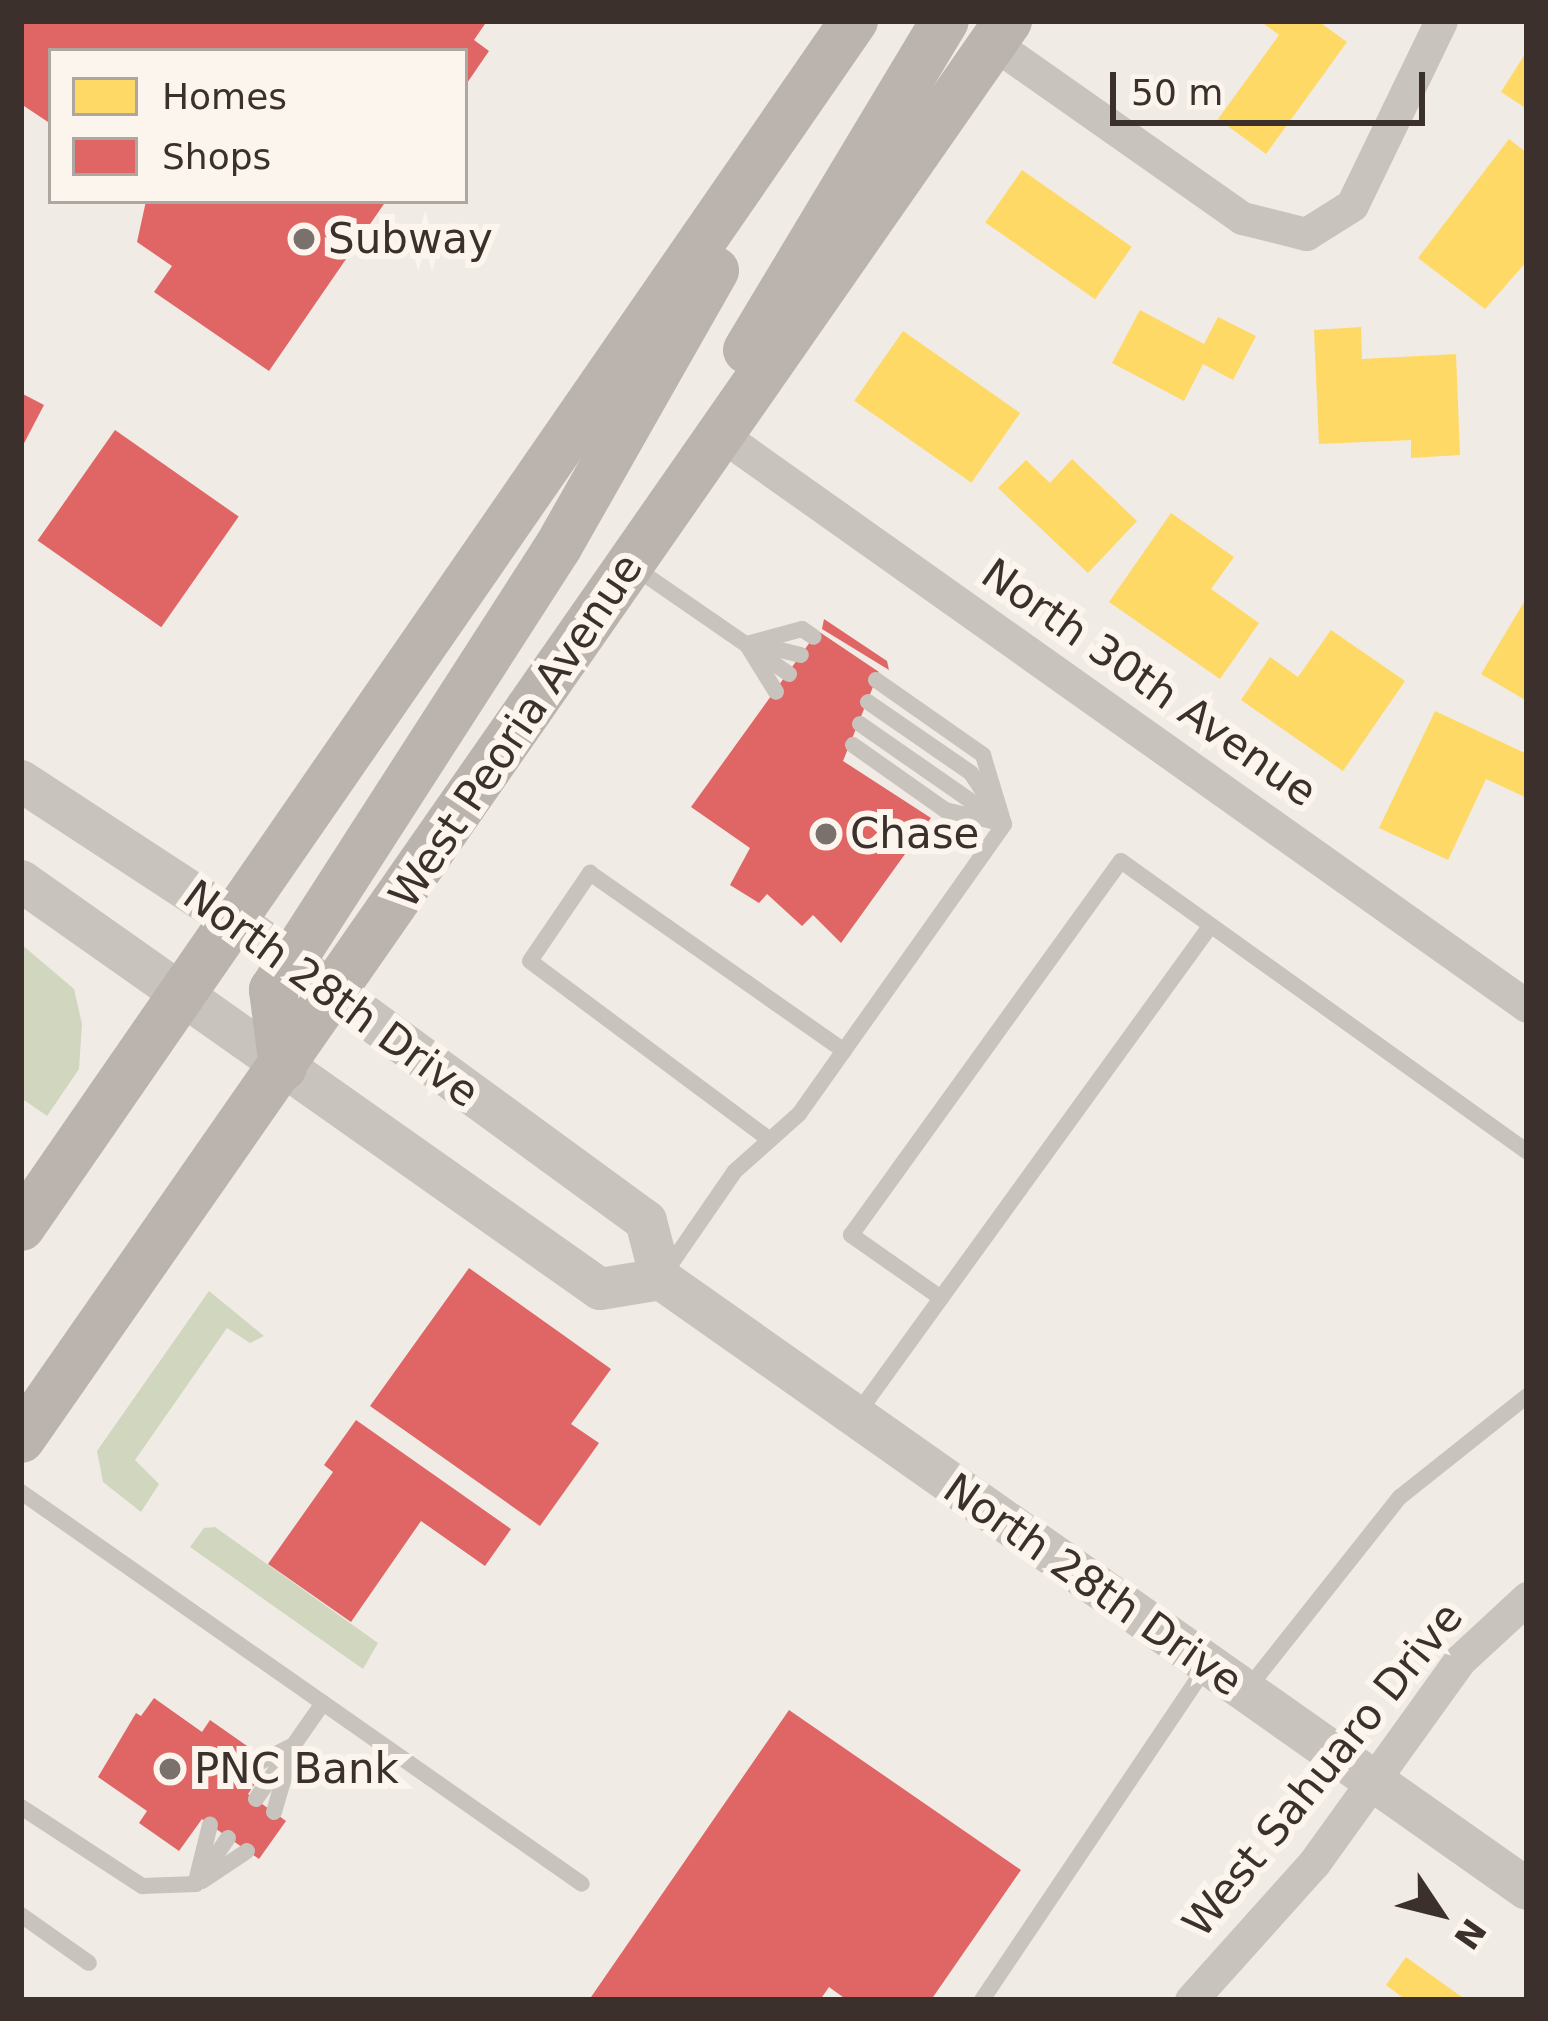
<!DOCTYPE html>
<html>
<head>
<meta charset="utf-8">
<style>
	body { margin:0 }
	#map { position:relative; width:1548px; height:2021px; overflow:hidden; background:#f0ebe5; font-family:"DejaVu Sans",sans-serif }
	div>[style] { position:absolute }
	.green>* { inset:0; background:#d1d6bf }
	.homes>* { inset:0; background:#ffd966; transform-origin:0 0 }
	.shops>* { inset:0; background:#e06666; transform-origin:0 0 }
	.service>* { height:16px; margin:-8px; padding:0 8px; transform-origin:8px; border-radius:8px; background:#c9c3be }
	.minor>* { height:33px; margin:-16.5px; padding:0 16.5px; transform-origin:16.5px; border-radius:16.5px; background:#c9c3be }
	.tertiary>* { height:42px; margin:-21px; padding:0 21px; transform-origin:21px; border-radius:21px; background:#c9c3be }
	.secondary>* { height:48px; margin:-24px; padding:0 24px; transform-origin:24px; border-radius:24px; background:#bab3ae }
	.dots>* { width:33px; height:33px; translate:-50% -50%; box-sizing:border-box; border:6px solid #fbf5ee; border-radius:50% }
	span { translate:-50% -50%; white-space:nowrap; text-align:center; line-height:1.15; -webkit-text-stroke:12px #fbf5ee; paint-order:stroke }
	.poi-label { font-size:42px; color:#3b302b }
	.left { translate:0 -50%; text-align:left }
	.street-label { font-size:42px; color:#3b302b }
	.frame { position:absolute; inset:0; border:24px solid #3b302b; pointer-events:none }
	.legend { position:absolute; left:48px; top:48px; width:420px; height:156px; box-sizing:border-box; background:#fbf5ee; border:3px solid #aea6a0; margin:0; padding:15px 21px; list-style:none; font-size:36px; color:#3b302b }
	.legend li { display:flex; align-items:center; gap:24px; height:60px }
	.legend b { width:60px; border:3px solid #aea6a0 }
	.north { position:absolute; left:1380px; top:1853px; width:120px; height:120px; -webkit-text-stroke:9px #fbf5ee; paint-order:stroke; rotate:125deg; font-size:33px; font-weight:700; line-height:48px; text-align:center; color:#3b302b }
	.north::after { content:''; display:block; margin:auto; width:42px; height:54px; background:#3b302b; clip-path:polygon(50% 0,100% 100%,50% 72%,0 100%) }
	.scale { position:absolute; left:1110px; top:72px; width:315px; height:54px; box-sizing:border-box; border:6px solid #3b302b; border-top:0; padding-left:15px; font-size:36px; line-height:42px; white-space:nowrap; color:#3b302b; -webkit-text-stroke:9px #fbf5ee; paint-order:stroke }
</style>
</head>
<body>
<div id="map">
	<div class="green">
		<div style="clip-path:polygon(21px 944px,74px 989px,82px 1024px,79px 1069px,47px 1116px,21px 1098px)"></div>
		<div style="clip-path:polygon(209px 1291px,264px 1336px,250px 1343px,227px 1328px,135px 1460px,159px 1484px,141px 1512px,103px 1482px,97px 1451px)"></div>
		<div style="clip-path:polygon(215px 1527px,378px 1643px,363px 1669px,190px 1547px,204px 1528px)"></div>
	</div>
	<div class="homes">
		<div style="clip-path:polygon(1260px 21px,1318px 21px,1347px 42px,1266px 154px,1218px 119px,1279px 35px)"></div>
		<div style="clip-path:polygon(1527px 51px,1527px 109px,1501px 92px)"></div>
		<div style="clip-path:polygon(1509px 139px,1527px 153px,1527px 261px,1485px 309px,1418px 258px)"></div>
		<div style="left:1022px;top:170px;width:134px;height:64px;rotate:35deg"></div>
		<div style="clip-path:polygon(1140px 310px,1204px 344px,1218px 317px,1256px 336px,1233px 380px,1203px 364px,1184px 401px,1112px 363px)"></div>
		<div style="clip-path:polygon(1361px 327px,1362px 359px,1456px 354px,1460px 455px,1411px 458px,1411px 440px,1319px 444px,1314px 330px)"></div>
		<div style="left:903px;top:331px;width:143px;height:85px;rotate:35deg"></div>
		<div style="clip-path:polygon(1072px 459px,1137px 521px,1088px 573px,998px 488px,1026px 460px,1050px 483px)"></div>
		<div style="clip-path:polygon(1171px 513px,1234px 557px,1211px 589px,1259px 623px,1220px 679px,1109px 602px)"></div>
		<div style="clip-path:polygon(1527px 597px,1527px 701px,1481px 674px)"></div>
		<div style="clip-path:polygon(1331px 630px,1405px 681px,1343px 771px,1241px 700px,1270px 657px,1298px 677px)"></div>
		<div style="clip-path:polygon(1435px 711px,1527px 754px,1527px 798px,1486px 779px,1448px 860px,1379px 828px)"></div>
		<div style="clip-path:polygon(1406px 1957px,1466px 2000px,1406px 2000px,1386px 1985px)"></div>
	</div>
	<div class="shops">
		<div style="clip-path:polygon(21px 21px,487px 21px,474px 40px,489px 51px,465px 86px,465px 51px,51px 51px,51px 124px,21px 104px)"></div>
		<div style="clip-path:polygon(146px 201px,386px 201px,269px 371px,154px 292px,172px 266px,137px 242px)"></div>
		<div style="clip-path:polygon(21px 393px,44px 405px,21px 449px)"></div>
		<div style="left:115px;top:430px;width:151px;height:135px;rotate:35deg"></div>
		<div style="clip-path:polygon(824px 619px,887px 661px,889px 670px,822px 629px)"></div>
		<div style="clip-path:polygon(818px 631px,879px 672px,843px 761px,931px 818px,841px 943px,813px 915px,802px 926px,767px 894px,759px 903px,730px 885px,750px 848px,691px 807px)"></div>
		<div style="clip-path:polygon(469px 1268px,611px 1369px,571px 1424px,599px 1443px,540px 1526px,370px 1406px)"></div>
		<div style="clip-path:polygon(356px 1420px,511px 1529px,485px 1566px,421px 1521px,351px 1622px,268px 1564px,333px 1472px,324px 1465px)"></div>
		<div style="clip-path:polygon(154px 1698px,202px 1732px,210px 1720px,250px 1748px,242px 1760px,261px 1775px,248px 1794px,286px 1821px,259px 1859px,202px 1819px,179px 1851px,139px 1823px,147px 1811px,98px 1777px,136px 1713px,141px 1716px)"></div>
		<div style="clip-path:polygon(789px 1710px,1021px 1870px,931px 2000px,847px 2000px,829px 1987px,820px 2000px,589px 2000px)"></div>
	</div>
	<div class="service">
		<div style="left:631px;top:565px;width:192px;rotate:34.6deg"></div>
		<div style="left:747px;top:644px;width:57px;rotate:-15.3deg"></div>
		<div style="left:802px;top:629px;width:14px;rotate:34deg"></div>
		<div style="left:747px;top:645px;width:55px;rotate:58.3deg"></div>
		<div style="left:760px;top:645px;width:42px;rotate:13.7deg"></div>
		<div style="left:876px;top:680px;width:131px;rotate:35deg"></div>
		<div style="left:983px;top:755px;width:72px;rotate:73.1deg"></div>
		<div style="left:868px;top:702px;width:125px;rotate:34.6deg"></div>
		<div style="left:971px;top:773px;width:42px;rotate:56.7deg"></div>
		<div style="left:860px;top:724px;width:163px;rotate:34.8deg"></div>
		<div style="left:853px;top:745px;width:113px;rotate:35.2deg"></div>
		<div style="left:945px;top:810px;width:48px;rotate:13.2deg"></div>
		<div style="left:770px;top:1140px;width:299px;rotate:-143.3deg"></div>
		<div style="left:530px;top:961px;width:107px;rotate:-55.7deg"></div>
		<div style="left:590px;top:873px;width:310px;rotate:35deg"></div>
		<div style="left:666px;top:1271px;width:121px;rotate:-55.4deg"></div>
		<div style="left:735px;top:1171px;width:86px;rotate:-41.7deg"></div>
		<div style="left:799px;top:1114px;width:355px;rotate:-54.7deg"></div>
		<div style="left:941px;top:1298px;width:459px;rotate:-54.1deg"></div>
		<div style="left:855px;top:1417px;width:147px;rotate:-54.1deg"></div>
		<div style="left:941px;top:1298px;width:110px;rotate:-145deg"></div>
		<div style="left:851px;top:1235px;width:461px;rotate:-54.2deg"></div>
		<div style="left:1121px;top:861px;width:500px;rotate:35.6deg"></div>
		<div style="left:21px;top:1492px;width:684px;rotate:34.94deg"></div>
		<div style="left:1246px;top:1691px;width:248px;rotate:-51.6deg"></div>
		<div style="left:1400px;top:1497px;width:162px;rotate:-38.5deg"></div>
		<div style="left:250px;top:1767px;width:47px;rotate:-26.6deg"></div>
		<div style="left:256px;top:1799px;width:117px;rotate:-55.1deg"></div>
		<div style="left:21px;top:1807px;width:145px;rotate:33.1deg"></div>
		<div style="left:142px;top:1886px;width:54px;rotate:-2.1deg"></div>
		<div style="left:196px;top:1884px;width:56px;rotate:-55.2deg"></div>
		<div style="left:274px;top:1812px;width:57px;rotate:-73.8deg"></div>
		<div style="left:197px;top:1877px;width:54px;rotate:-76deg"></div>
		<div style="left:202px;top:1881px;width:54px;rotate:-33.7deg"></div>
		<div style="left:21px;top:1915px;width:83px;rotate:35.2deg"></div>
		<div style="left:982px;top:2000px;width:404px;rotate:-56.1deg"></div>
	</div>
	<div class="minor">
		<div style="left:993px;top:43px;width:304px;rotate:35.1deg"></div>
		<div style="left:1242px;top:218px;width:66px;rotate:14deg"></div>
		<div style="left:1306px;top:234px;width:54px;rotate:-32.2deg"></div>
		<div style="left:1352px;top:205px;width:204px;rotate:-64.2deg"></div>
		<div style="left:720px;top:434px;width:989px;rotate:35.33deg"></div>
		<div style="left:1191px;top:2000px;width:184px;rotate:-48.1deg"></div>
		<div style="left:1314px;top:1863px;width:249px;rotate:-54.3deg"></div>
		<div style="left:1459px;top:1661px;width:93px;rotate:-42.8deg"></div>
	</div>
	<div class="tertiary">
		<div style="left:21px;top:781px;width:256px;rotate:33.2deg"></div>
		<div style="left:235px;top:921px;width:509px;rotate:36.13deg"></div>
		<div style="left:646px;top:1221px;width:60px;rotate:75.5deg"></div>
		<div style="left:661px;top:1279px;width:1059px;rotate:35.16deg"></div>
		<div style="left:21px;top:881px;width:708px;rotate:35.17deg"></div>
		<div style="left:600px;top:1289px;width:62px;rotate:-9.3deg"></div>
	</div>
	<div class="secondary">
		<div style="left:747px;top:350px;width:384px;rotate:-59deg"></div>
		<div style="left:283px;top:1067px;width:78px;rotate:-97.4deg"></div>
		<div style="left:273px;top:990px;width:527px;rotate:-57.25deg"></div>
		<div style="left:558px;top:547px;width:318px;rotate:-60.4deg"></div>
		<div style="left:21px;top:1227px;width:1466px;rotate:-55.37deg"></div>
		<div style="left:21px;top:1439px;width:1728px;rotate:-55.16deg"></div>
	</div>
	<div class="dots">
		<div style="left:304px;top:239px;background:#7a716c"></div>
		<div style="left:826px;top:834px;background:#7a716c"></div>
		<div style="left:170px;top:1769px;background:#7a716c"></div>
	</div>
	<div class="poi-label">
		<span class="left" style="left:328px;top:239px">Subway</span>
		<span class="left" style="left:850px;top:834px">Chase</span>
		<span class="left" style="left:194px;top:1769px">PNC Bank</span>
	</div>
	<div class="street-label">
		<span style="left:1149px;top:683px;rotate:35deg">North 30th Avenue</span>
		<span style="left:516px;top:731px;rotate:-56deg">West Peoria Avenue</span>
		<span style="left:331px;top:994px;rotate:36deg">North 28th Drive</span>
		<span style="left:1093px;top:1585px;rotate:35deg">North 28th Drive</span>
		<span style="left:1323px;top:1770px;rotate:-51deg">West Sahuaro Drive</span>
	</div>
	<div class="frame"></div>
	<ul class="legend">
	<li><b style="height:33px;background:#ffd966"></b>Homes</li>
	<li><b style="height:33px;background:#e06666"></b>Shops</li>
	</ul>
	<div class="north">N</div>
	<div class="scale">50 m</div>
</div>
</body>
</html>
